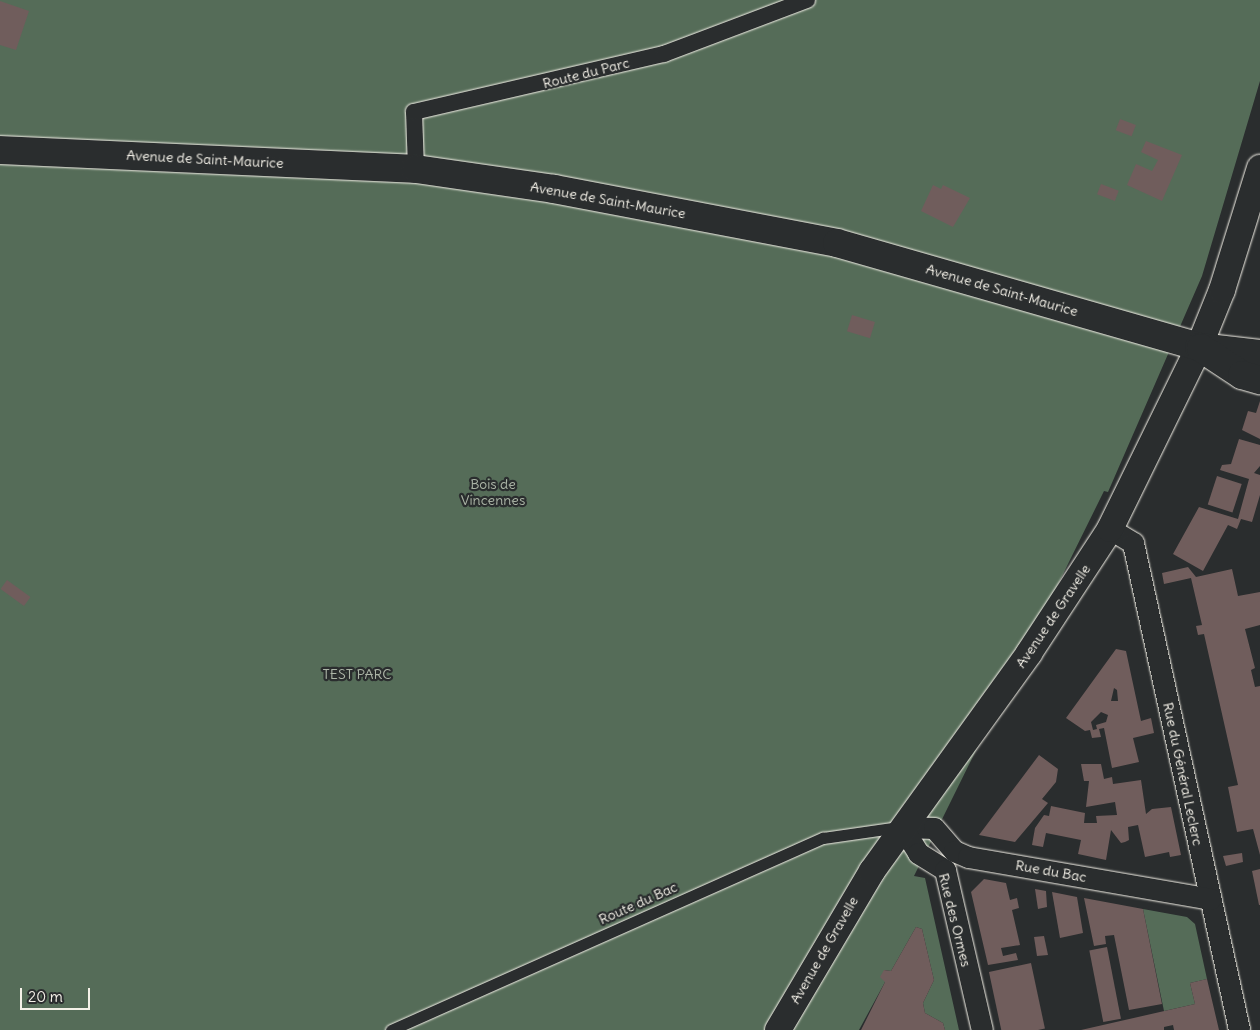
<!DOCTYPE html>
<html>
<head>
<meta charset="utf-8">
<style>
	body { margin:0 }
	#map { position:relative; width:1260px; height:1030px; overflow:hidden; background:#2a2d2e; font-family:Delius,sans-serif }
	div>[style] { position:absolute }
	.green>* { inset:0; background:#556c58 }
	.building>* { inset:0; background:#705d5c; transform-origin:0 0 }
	.roads { filter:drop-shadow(0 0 1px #f4f1e8) drop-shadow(0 0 1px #f4f1e8) }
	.service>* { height:11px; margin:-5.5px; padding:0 5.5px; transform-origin:5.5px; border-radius:5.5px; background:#2a2d2e }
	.pedestrian>* { height:16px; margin:-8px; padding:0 8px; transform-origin:8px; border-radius:8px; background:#2a2d2e }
	.minor>* { height:21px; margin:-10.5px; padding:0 10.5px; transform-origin:10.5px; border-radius:10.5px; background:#2a2d2e }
	.tertiary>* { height:26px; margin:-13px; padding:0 13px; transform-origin:13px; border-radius:13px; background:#2a2d2e }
	.secondary>* { height:28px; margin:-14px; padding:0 14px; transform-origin:14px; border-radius:14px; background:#2a2d2e }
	span { translate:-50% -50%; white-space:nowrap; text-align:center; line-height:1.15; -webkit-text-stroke:4.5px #2a2d2e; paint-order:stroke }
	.street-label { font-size:14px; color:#f4f1e8 }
	.park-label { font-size:14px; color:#acb5a7 }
	.scale { position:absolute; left:20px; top:988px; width:70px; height:22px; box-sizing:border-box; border:2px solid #f4f1e8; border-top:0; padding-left:6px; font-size:15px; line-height:18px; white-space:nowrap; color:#f4f1e8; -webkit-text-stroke:4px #2a2d2e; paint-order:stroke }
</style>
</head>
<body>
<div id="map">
	<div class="green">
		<div style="clip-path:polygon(0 0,1260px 0,1260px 81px,1202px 276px,1108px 492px,1104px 491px,914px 876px,925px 878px,959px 1030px,945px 1030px,943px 1023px,925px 1013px,923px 1003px,934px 980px,922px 929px,916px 927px,891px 971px,884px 970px,885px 982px,859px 1030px,0 1030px)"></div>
		<div style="clip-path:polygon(1143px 909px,1187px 917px,1195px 924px,1207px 979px,1190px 983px,1195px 1004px,1164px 1011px)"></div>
	</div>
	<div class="building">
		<div style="clip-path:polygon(0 1px,29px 11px,16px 50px,0 45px)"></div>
		<div style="left:1120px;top:119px;width:17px;height:12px;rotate:21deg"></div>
		<div style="clip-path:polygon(1146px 141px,1182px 155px,1162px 201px,1127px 185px,1136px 164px,1152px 171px,1158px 160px,1141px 152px)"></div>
		<div style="left:1101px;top:184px;width:19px;height:11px;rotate:21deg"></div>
		<div style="clip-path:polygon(933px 185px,941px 189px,943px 185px,970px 198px,953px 227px,921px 211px)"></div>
		<div style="left:852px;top:315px;width:24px;height:17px;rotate:17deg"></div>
		<div style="clip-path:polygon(1260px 401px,1260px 439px,1242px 430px,1248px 411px,1256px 413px)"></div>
		<div style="clip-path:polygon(1239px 439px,1260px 445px,1260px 466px,1254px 473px,1260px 475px,1260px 495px,1252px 522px,1241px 519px,1237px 529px,1228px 525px,1203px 571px,1173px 554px,1199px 507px,1238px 519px,1249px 479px,1220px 470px,1222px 465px,1231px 464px)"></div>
		<div style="left:1217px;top:476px;width:26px;height:30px;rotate:18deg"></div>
		<div style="clip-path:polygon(1188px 567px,1196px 577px,1232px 569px,1238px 596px,1260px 592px,1260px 625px,1245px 629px,1255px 668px,1251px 670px,1255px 687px,1260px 686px,1260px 855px,1253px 829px,1237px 832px,1228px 787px,1238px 785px,1204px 634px,1198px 635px,1196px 626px,1202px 625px,1191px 578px,1164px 584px,1162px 573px)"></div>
		<div style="left:7px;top:580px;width:29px;height:11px;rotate:36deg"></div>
		<div style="clip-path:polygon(evenodd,1116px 649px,1126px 651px,1141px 721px,1151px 718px,1154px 733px,1133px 738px,1139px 762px,1112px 768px,1104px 728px,1099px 729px,1101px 737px,1092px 738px,1090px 730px,1085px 731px,1066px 718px,1116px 649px,1114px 688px,1117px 690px,1118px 701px,1111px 701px,1114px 688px,1116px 649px,1101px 712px,1108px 715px,1106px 722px,1096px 725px,1097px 729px,1093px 730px,1091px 722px,1101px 712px)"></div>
		<div style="clip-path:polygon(1039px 755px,1058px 769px,1056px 782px,1042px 799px,1048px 803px,1015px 842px,979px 835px)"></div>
		<div style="clip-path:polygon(1081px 764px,1101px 764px,1104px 779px,1112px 777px,1113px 784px,1141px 780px,1146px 814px,1152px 809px,1171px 807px,1181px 855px,1170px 857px,1169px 852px,1145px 857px,1138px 825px,1128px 827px,1129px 840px,1125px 842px,1121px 843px,1111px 830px,1106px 860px,1078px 854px,1081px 840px,1046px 833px,1043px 847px,1032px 845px,1035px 828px,1044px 815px,1049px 816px,1051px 806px,1085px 813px,1084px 823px,1097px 823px,1096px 816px,1117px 815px,1115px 802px,1086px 807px,1089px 781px,1084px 781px)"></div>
		<div style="clip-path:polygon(1242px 853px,1243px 862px,1226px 866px,1223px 856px)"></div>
		<div style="clip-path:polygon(1260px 869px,1260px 905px,1259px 905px,1252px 871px)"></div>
		<div style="clip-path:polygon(984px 879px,1006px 883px,1010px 900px,1017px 898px,1019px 908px,1012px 910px,1020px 945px,1001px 948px,1003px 956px,1016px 953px,1018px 960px,988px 965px,971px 892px)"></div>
		<div style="clip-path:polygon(1035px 889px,1046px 891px,1047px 907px,1038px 909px)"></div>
		<div style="clip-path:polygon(1052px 892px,1077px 897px,1083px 933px,1060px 938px)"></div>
		<div style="clip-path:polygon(1084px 898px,1143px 909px,1162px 1004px,1129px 1010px,1114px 935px,1105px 936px,1106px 944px,1094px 946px)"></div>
		<div style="clip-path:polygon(916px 927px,922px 929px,934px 980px,923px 1003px,925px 1013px,943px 1023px,945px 1030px,861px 1030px,885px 982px,880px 977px,884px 970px,891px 971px)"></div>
		<div style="clip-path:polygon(1044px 936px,1048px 955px,1037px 956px,1034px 937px)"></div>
		<div style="left:1107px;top:947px;width:73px;height:18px;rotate:79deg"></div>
		<div style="left:1031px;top:963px;width:67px;height:43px;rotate:78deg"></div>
		<div style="clip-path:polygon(1207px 979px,1219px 1030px,1174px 1030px,1173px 1025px,1164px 1027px,1164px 1030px,1081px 1030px,1195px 1004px,1190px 983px)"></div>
	</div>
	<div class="roads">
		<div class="service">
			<div style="left:391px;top:1030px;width:473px;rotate:-24deg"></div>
			<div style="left:823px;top:838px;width:77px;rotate:-8.2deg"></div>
		</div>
		<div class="pedestrian">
			<div style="left:416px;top:169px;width:57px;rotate:-92deg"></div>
			<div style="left:414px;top:112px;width:257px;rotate:-13.1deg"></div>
			<div style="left:664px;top:54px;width:153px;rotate:-20.7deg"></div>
		</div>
		<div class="minor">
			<div style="left:1110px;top:529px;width:27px;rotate:31deg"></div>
			<div style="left:1133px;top:543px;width:498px;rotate:77.7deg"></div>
			<div style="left:902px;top:827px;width:32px;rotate:2deg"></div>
			<div style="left:934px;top:828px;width:30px;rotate:49deg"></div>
			<div style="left:954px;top:851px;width:15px;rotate:23deg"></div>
			<div style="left:968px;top:857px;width:246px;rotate:9.8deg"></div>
			<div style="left:902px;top:827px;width:31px;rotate:58deg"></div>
			<div style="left:918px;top:853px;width:32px;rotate:32deg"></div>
			<div style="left:945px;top:870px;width:164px;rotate:77deg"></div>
		</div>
		<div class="tertiary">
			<div style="left:778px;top:1030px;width:185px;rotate:-59.4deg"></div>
			<div style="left:872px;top:871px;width:269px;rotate:-54.2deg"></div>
			<div style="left:1029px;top:653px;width:148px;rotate:-56.8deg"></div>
			<div style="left:1110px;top:529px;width:203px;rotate:-63.9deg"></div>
			<div style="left:1199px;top:347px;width:61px;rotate:-68deg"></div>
			<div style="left:1222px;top:290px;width:128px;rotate:-72.7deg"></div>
		</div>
		<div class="secondary">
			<div style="left:0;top:150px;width:416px;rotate:2.6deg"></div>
			<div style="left:416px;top:169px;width:139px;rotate:8.2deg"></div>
			<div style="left:554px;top:189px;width:288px;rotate:10.8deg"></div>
			<div style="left:837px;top:243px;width:377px;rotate:16deg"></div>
			<div style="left:1199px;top:347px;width:61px;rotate:6.5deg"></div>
			<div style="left:1201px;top:348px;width:49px;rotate:33.4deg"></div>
			<div style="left:1242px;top:375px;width:19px;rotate:16deg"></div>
		</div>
	</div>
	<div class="street-label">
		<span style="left:586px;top:73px;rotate:-14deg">Route du Parc</span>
		<span style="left:205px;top:159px;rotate:3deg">Avenue de Saint-Maurice</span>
		<span style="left:608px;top:200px;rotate:10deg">Avenue de Saint-Maurice</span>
		<span style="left:1002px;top:290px;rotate:16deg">Avenue de Saint-Maurice</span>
		<span style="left:1053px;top:616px;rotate:-56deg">Avenue de Gravelle</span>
		<span style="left:1183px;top:774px;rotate:78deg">Rue du Général Leclerc</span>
		<span style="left:1051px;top:871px;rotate:10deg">Rue du Bac</span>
		<span style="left:638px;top:903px;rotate:-24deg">Route du Bac</span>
		<span style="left:955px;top:920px;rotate:76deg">Rue des Ormes</span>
		<span style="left:824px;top:950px;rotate:-60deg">Avenue de Gravelle</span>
	</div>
	<div class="park-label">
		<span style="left:493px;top:492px">Bois de<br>Vincennes</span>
		<span style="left:357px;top:674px">TEST PARC</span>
	</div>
	<div class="scale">20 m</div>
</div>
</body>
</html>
